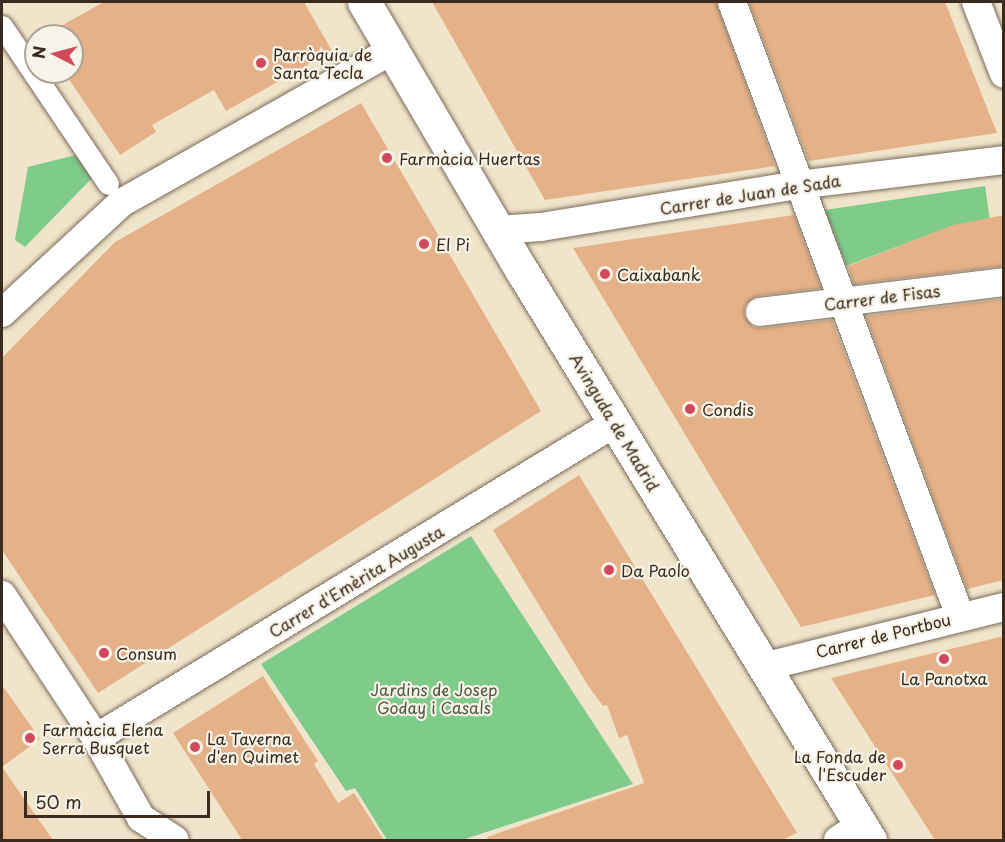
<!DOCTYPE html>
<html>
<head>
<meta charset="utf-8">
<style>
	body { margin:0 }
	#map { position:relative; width:1005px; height:842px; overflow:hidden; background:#f0e5cb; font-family:"Playpen Sans",sans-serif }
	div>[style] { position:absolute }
	.green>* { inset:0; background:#7ecb8a }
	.building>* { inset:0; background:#e5b188 }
	.roads { filter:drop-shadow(0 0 2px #7a6b5b) drop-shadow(0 0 2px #7a6b5b) }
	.pedestrian>* { height:21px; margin:-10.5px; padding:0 10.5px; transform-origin:10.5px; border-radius:10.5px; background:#fff }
	.minor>* { height:28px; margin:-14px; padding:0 14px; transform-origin:14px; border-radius:14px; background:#fff }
	.secondary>* { height:33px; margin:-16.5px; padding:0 16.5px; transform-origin:16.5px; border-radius:16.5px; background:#fff }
	.dots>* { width:16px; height:16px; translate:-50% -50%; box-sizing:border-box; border:3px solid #f7f3e8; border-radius:50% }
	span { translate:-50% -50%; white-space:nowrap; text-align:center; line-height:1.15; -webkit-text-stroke:4.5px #f7f3e8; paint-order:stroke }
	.poi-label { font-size:16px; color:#3b2a1e }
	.left { translate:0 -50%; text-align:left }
	.right { translate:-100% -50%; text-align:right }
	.street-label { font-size:16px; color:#3b2a1e }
	.park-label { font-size:16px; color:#4f5a3e }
	.frame { position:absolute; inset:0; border:3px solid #3b2a1e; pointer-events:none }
	.north { position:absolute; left:24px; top:24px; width:60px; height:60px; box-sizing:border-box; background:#f7f3e8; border:2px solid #aca397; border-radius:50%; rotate:276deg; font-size:16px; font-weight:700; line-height:24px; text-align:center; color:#3b2a1e }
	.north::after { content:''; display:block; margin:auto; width:21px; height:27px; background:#d1495b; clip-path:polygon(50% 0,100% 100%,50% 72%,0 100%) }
	.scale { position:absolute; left:24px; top:791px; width:186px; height:27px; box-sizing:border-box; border:3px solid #3b2a1e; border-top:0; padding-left:8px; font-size:18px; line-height:21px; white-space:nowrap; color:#3b2a1e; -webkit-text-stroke:4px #f7f3e8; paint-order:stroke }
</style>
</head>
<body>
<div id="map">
	<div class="green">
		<div style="clip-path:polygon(76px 155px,93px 177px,25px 247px,15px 240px,28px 167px)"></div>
		<div style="clip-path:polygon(985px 186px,990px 220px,944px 229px,846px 266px,825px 210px)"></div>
		<div style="clip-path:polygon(471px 536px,633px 784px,462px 840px,387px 840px,355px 788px,346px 791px,261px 664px)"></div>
	</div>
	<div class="building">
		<div style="clip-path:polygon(104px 2px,304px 2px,332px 51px,226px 111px,214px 90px,152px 125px,156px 132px,120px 155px,64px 72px,72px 72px,72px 36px,43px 36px)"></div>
		<div style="clip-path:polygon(432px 2px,716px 2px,775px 166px,545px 200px)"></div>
		<div style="clip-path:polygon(749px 2px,945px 2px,997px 133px,809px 161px)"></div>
		<div style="clip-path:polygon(361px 103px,541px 411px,98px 693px,2px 550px,2px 358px,115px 242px)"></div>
		<div style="clip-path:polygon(794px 215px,821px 288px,757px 296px,745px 305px,744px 315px,753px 327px,761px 328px,832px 320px,935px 595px,801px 627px,573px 248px)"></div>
		<div style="clip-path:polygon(1004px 215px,1004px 266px,854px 284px,848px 266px,953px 225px)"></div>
		<div style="clip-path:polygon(1004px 299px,1004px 580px,967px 589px,866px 316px)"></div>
		<div style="clip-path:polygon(579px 475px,676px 634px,797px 833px,782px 840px,488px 840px,487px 837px,644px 783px,627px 735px,619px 738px,607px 705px,603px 706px,589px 687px,493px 530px)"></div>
		<div style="clip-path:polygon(1004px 636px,1004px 840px,935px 840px,831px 678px)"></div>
		<div style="clip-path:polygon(263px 676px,318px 761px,314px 764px,338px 803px,354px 793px,384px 840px,242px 840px,173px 733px)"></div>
		<div style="clip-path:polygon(2px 685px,40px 739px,2px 767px)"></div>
		<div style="clip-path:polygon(2px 767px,41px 823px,53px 840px,2px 840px)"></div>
	</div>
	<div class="roads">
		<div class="pedestrian">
			<div style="left:2px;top:26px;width:190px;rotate:56.1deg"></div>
		</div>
		<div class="minor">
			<div style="left:732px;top:2px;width:655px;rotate:69.63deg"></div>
			<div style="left:976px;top:2px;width:77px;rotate:68.7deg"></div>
			<div style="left:498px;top:230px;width:43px;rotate:-4deg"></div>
			<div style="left:541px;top:227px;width:260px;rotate:-9.3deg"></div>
			<div style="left:798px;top:185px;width:208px;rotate:-6.9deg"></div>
			<div style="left:760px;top:312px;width:246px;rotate:-7deg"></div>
			<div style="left:2px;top:313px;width:162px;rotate:-42.7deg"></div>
			<div style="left:121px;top:203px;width:312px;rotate:-29.4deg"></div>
			<div style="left:2px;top:595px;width:171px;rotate:56.7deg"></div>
			<div style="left:96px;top:738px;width:92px;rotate:60.6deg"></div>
			<div style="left:141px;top:818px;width:40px;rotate:32.9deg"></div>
			<div style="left:763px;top:667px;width:248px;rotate:-14deg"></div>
			<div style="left:96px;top:738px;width:607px;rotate:-31.26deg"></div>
			<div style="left:838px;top:840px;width:27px;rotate:-34deg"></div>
		</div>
		<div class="secondary">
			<div style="left:364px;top:2px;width:312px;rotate:59.6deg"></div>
			<div style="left:522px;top:271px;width:667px;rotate:58.55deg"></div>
		</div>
	</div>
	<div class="dots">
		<div style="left:261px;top:63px;background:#d1495b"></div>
		<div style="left:387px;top:158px;background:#d1495b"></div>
		<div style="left:424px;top:244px;background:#d1495b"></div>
		<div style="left:605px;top:274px;background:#d1495b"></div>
		<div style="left:690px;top:409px;background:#d1495b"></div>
		<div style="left:609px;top:570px;background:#d1495b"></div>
		<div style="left:104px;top:653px;background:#d1495b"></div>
		<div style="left:944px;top:659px;background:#d1495b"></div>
		<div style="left:30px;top:738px;background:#d1495b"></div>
		<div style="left:195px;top:747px;background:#d1495b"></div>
		<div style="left:898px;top:765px;background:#d1495b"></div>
	</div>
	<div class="poi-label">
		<span class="left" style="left:273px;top:63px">Parròquia de<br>Santa Tecla</span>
		<span class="left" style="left:399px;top:158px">Farmàcia Huertas</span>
		<span class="left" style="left:436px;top:244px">El Pi</span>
		<span class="left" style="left:617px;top:274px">Caixabank</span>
		<span class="left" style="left:702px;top:409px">Condis</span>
		<span class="left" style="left:621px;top:570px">Da Paolo</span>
		<span class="left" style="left:116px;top:653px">Consum</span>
		<span style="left:944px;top:678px">La Panotxa</span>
		<span class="left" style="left:42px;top:738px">Farmàcia Elena<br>Serra Busquet</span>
		<span class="left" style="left:207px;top:747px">La Taverna<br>d'en Quimet</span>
		<span class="right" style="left:886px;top:765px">La Fonda de<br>l'Escuder</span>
	</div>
	<div class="street-label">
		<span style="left:750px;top:194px;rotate:-9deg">Carrer de Juan de Sada</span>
		<span style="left:882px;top:297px;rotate:-7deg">Carrer de Fisas</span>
		<span style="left:615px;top:422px;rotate:59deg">Avinguda de Madrid</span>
		<span style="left:356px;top:581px;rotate:-31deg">Carrer d'Emèrita Augusta</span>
		<span style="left:883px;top:635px;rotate:-14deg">Carrer de Portbou</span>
	</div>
	<div class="park-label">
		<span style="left:434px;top:698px">Jardins de Josep<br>Goday i Casals</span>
	</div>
	<div class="frame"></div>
	<div class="north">N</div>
	<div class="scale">50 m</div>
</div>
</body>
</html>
